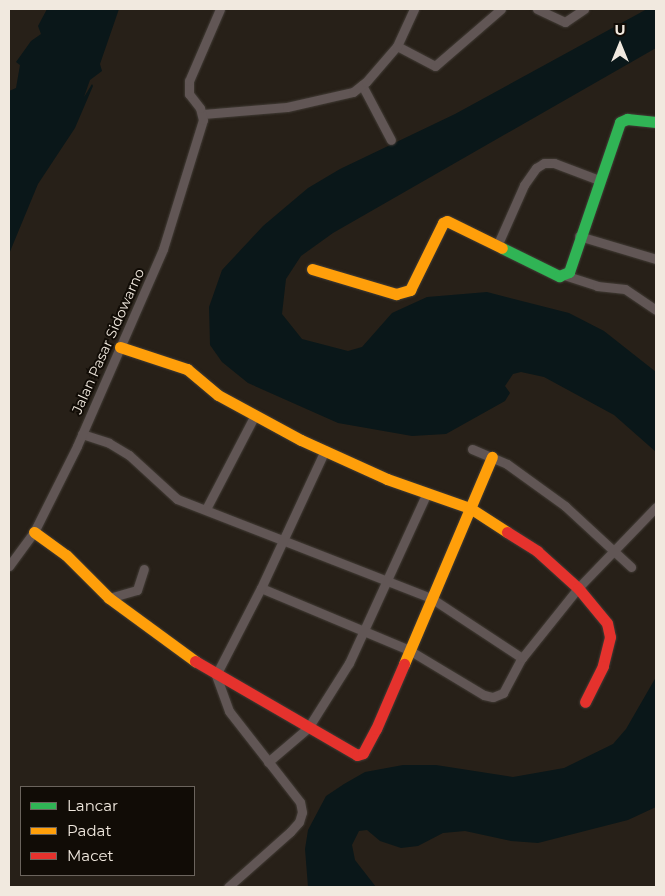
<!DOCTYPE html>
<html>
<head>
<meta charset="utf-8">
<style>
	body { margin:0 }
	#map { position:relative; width:665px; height:896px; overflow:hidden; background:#272018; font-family:Montserrat,sans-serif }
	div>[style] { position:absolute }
	.water>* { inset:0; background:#0a1719 }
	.roads { filter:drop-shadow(0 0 1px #423c36) drop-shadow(0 0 1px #423c36) }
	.street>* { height:9px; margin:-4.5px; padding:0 4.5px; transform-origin:4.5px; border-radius:4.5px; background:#615655 }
	.fast>* { height:11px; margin:-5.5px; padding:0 5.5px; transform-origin:5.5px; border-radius:5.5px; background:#30b455 }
	.slow>* { height:11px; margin:-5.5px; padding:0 5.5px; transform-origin:5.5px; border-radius:5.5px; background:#ff9f0a }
	.jam>* { height:11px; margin:-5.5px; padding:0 5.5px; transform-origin:5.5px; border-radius:5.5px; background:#e5322d }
	span { translate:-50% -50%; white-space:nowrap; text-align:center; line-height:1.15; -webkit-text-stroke:4px #110c06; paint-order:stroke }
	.street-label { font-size:14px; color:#f1e9df }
	.frame { position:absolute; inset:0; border:10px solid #f1e9df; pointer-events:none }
	.legend { position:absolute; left:20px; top:786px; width:175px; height:90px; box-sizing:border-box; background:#110c06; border:1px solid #6b645d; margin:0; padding:6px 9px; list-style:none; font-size:15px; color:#f1e9df }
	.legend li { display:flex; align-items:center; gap:10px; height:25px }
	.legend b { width:25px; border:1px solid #6b645d }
	.north { position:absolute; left:595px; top:20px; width:50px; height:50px; -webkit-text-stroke:4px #110c06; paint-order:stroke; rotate:0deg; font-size:14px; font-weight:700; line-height:20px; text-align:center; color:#f1e9df }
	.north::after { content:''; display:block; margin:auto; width:18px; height:22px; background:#f1e9df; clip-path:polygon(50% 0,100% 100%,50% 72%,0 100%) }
</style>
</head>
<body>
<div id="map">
	<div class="water">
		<div style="clip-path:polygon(47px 9px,119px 9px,100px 64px,102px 71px,90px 80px,84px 97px,92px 84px,93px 86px,75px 128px,38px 184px,9px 254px,9px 91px,16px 88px,20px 65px,16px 62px,31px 41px,41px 34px,38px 26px)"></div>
		<div style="clip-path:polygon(647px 9px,656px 9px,656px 48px,333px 233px,301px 256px,286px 279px,282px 314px,302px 339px,348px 351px,362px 347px,392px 313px,427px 297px,487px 292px,569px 313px,604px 331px,656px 372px,656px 452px,614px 415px,544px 377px,521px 372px,513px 374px,505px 386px,510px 393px,505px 401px,446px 434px,412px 436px,338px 423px,248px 383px,222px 362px,210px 345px,209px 307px,222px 270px,263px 226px,308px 188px,340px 169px,455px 114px)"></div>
		<div style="clip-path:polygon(656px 677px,656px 807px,628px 820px,538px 843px,511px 841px,465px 831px,443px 833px,418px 846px,401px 848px,380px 841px,367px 830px,359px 831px,352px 845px,355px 860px,376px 887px,308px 887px,305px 849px,308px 830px,326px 796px,344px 784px,365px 772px,403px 765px,436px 765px,513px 777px,564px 768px,613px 744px,626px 729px)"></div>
	</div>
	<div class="roads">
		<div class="street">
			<div style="left:537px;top:9px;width:31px;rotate:25deg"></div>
			<div style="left:565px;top:22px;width:23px;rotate:-34deg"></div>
			<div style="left:397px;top:46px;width:43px;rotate:27.8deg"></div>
			<div style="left:435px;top:66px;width:87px;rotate:-40.8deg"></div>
			<div style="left:362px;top:85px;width:62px;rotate:62.2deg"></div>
			<div style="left:203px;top:114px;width:84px;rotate:-4.8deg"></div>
			<div style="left:287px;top:107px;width:68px;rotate:-12.8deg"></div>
			<div style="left:353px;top:92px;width:16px;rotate:-38deg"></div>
			<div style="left:366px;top:82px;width:48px;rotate:-49.3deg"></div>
			<div style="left:397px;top:46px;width:41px;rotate:-65.3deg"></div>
			<div style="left:579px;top:236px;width:80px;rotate:16.6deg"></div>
			<div style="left:497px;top:246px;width:67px;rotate:-66.1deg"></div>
			<div style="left:524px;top:185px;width:21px;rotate:-55deg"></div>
			<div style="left:536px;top:168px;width:9px;rotate:-32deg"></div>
			<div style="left:544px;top:163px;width:10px"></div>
			<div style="left:554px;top:163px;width:48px;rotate:20.7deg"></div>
			<div style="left:564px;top:275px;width:35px;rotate:18deg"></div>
			<div style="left:597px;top:286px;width:28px;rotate:6deg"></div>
			<div style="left:625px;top:289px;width:37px;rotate:34deg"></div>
			<div style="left:82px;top:434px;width:28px;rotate:18deg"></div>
			<div style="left:109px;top:443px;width:23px;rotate:31deg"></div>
			<div style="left:129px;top:455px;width:65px;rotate:42.5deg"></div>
			<div style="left:177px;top:499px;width:273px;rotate:21.3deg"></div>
			<div style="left:431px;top:598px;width:109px;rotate:33.4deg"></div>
			<div style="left:472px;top:449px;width:38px;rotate:23deg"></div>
			<div style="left:507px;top:464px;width:72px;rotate:35.9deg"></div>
			<div style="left:565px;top:506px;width:90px;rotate:42.7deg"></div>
			<div style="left:206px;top:509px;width:106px;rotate:-62.5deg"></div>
			<div style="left:9px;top:566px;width:42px;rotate:-53.7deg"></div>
			<div style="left:34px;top:532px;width:96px;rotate:-63.4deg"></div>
			<div style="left:77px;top:446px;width:215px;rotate:-66.4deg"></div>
			<div style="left:163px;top:249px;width:135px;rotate:-72.8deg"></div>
			<div style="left:203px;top:120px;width:12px;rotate:-104deg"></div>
			<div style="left:200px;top:108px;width:18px;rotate:-128deg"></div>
			<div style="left:189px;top:94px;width:13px;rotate:-90deg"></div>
			<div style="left:189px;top:81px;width:78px;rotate:-66.7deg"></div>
			<div style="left:261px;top:588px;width:160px;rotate:22.7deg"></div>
			<div style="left:409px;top:650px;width:87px;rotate:31deg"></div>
			<div style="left:484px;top:695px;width:9px;rotate:13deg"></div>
			<div style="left:493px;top:697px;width:11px;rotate:-22deg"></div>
			<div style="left:503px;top:693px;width:40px;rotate:-62deg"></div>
			<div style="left:522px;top:658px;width:90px;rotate:-51.3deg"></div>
			<div style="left:578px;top:588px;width:112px;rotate:-46.1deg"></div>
			<div style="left:109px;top:598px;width:29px;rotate:-16deg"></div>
			<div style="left:137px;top:590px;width:22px;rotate:-72deg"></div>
			<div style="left:268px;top:762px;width:52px;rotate:-40.4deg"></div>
			<div style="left:308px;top:728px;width:77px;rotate:-57.8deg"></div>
			<div style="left:349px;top:663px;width:187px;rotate:-65.4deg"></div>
			<div style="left:228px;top:887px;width:83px;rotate:-41.6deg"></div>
			<div style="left:290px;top:832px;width:13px;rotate:-48deg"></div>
			<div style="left:299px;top:822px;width:10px;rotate:-73deg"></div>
			<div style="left:302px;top:812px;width:10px;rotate:-101deg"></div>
			<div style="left:300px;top:802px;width:115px;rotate:-128deg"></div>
			<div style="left:229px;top:711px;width:38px;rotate:-110deg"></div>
			<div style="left:216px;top:675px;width:98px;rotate:-62.7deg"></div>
			<div style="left:261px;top:588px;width:152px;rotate:-65.1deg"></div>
		</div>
		<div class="fast">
			<div style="left:502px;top:248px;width:64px;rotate:26.2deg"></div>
			<div style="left:559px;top:276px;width:11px;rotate:-22deg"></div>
			<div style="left:569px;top:272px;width:158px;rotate:-71.2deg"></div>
			<div style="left:620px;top:122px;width:8px;rotate:-23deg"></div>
			<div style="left:627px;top:119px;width:29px;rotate:6deg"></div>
		</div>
		<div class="slow">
			<div style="left:312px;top:269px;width:88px;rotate:16.6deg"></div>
			<div style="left:396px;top:294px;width:15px;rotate:-16deg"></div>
			<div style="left:410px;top:290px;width:75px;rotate:-63.8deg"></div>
			<div style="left:443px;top:223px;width:4px;rotate:-27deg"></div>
			<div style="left:447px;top:221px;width:61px;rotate:26.1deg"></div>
			<div style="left:120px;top:347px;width:71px;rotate:18.2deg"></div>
			<div style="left:187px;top:369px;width:40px;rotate:40deg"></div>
			<div style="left:218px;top:395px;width:94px;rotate:28.5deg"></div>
			<div style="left:301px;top:440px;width:94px;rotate:24.4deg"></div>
			<div style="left:387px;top:479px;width:88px;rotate:19.3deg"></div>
			<div style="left:470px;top:508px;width:44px;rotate:33deg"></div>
			<div style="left:34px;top:532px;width:39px;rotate:36deg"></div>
			<div style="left:66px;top:555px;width:61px;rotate:45deg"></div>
			<div style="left:109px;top:598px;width:107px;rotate:36.2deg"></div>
			<div style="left:404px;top:664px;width:225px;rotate:-67deg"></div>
		</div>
		<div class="jam">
			<div style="left:507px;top:532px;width:36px;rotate:32deg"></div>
			<div style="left:537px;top:551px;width:55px;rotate:42.1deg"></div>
			<div style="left:578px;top:588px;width:45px;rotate:50.4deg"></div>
			<div style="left:607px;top:623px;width:14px;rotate:78deg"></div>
			<div style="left:610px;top:637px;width:30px;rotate:104deg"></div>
			<div style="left:603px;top:666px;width:40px;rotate:116.6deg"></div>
			<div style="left:195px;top:661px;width:187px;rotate:30.1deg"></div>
			<div style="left:357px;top:755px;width:6px;rotate:-18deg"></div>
			<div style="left:363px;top:753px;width:27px;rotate:-62deg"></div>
			<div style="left:376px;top:729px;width:71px;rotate:-66.7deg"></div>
		</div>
	</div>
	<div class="street-label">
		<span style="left:108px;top:341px;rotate:-66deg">Jalan Pasar Sidowarno</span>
	</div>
	<div class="frame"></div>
	<ul class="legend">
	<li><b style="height:6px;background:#30b455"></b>Lancar</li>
	<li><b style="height:6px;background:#ff9f0a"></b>Padat</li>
	<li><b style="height:6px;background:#e5322d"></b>Macet</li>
	</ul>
	<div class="north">U</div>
</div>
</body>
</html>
